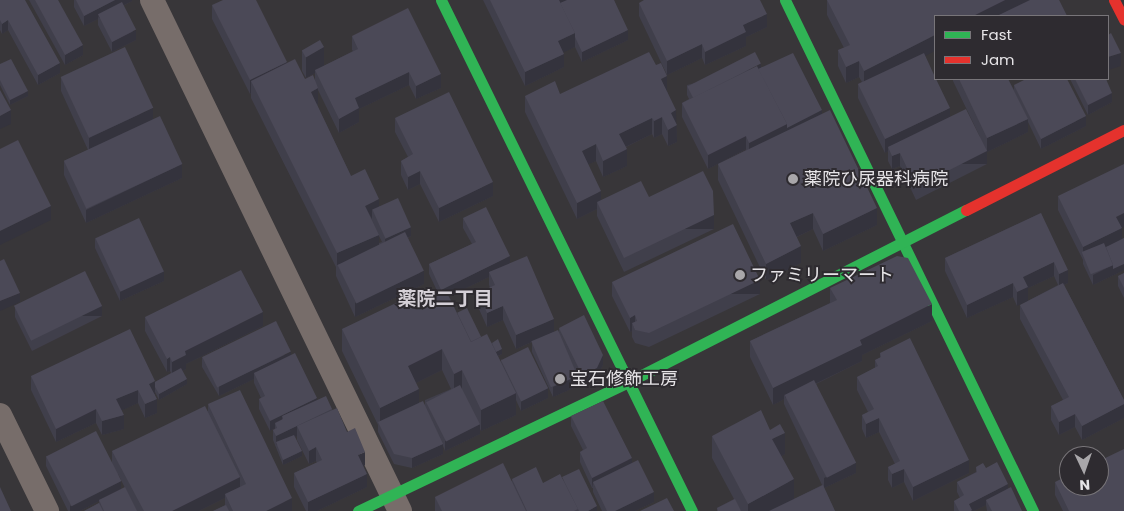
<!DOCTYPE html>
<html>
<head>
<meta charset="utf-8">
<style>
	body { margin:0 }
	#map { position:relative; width:1124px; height:511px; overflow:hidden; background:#383639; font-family:Poppins,"Noto Sans JP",sans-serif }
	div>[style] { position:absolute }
	.street>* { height:24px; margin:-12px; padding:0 12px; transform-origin:12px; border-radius:12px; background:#776d6a }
	.fast>* { height:11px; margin:-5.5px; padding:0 5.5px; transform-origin:5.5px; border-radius:5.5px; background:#30b455 }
	.jam>* { height:11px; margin:-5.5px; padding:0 5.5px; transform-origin:5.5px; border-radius:5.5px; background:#e5322d }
	.wall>* { inset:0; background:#403f4b }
	.shaded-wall>* { inset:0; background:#34333d; transform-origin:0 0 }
	.building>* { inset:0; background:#4b4957; transform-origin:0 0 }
	.dots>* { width:14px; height:14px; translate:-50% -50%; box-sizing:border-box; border:2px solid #2e2b30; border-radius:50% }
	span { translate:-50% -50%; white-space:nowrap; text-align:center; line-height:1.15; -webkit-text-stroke:4px #2e2b30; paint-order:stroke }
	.poi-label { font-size:18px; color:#e6e4e7 }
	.left { translate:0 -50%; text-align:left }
	.neighbourhood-label { font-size:19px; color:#d5d0d7; font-weight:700 }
	.legend { position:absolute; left:934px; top:15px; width:175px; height:65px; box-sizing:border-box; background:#2e2b30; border:1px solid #787579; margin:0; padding:6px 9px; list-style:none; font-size:15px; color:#e6e4e7 }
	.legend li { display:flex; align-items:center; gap:10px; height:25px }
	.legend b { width:25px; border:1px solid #787579 }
	.north { position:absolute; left:1059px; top:446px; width:50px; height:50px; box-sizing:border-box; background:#2e2b30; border:1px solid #787579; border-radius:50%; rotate:177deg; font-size:14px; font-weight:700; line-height:20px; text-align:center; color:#e6e4e7 }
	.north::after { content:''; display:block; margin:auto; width:18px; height:22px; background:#a9a7aa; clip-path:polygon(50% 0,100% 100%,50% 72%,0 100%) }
</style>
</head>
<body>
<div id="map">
	<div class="street">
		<div style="left:152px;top:0;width:568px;rotate:64.11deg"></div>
		<div style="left:0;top:415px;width:107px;rotate:63.9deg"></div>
	</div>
	<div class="fast">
		<div style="left:441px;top:0;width:569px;rotate:63.84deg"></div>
		<div style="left:785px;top:0;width:568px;rotate:64.11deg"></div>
		<div style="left:358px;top:511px;width:299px;rotate:-25.5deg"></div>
		<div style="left:628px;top:382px;width:379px;rotate:-27deg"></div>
	</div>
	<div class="jam">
		<div style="left:1114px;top:0;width:22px;rotate:63deg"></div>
		<div style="left:966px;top:210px;width:177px;rotate:-26.9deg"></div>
	</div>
	<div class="wall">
		<div style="clip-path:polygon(0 0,60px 73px,38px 85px,8px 30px,2px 34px,0 30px)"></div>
		<div style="clip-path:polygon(29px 0,58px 0,83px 55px,65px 65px)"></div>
		<div style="clip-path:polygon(74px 0,132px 0,132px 1px,123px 6px,136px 40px,112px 52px,98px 25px,98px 19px,84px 26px,74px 7px)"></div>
		<div style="clip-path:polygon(483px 0,614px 0,628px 40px,582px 62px,575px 47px,563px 52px,564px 67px,525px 86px)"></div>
		<div style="clip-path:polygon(827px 0,1059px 0,1067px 16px,935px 16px,925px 56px,950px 117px,980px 137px,953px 81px,953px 79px,1008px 79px,1014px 90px,1014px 85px,1086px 126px,1041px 149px,1028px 122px,1028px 132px,987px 152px,987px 151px,987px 164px,916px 200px,900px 166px,892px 169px,888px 161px,888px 151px,885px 153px,858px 98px,858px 84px,862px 82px,859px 77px,846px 83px,838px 66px,838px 50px,844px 48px,827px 15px)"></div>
		<div style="clip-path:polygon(639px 3px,767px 27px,746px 37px,746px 46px,705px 65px,702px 58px,667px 75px,639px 16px)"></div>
		<div style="clip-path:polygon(evenodd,212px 5px,287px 63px,305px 79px,315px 81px,315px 73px,306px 78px,302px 71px,302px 50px,324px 66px,353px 51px,352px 50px,352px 36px,441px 88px,416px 99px,409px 85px,359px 109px,359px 122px,339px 133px,318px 90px,318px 104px,317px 105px,351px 176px,379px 206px,411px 236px,408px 238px,424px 284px,355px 317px,336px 276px,336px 267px,251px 98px,251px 93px,250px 94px,212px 19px,212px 5px,379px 236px,382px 242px,379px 243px,379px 236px)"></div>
		<div style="clip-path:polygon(0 64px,28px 96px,10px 105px,0 85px)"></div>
		<div style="clip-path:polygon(761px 67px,822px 114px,877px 225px,823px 251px,813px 229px,797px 237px,801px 263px,766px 280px,718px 180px,718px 164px,746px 150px,746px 149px,708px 169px,682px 117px,682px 103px,689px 99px,687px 95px,687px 85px)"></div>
		<div style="clip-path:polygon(61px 77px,153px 119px,182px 178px,86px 223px,64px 175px,64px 161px,88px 150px,61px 91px)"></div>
		<div style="clip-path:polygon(1070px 79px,1106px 79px,1112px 102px,1088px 115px)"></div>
		<div style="clip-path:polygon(667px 91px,676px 124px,677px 142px,668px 146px,662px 134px,654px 138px,652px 134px,626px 147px,627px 166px,603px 177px,596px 161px,588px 164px,601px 200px,649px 197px,714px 229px,624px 272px,597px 216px,597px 209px,577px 219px,525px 112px,525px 96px,560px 94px)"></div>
		<div style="clip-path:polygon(395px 118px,493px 196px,439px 222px,420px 184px,408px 190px,401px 175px,401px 161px,408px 157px,395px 132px)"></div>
		<div style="clip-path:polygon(1058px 196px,1121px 228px,1122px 239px,1124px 238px,1124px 270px,1093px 285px,1083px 264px,1083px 260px,1058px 210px)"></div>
		<div style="clip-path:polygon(1041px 213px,1068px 283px,1064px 285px,1124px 400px,1124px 418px,1082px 440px,1075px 427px,1059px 435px,1051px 420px,1051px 406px,1063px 400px,1020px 319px,1020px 305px,1058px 285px,1054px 276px,1028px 288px,1017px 306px,1013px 297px,967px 318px,945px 271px,945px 258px)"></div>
		<div style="clip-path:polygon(evenodd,463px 218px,510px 263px,554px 332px,559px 334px,559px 328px,603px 365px,597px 377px,582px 385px,578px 377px,578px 386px,553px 397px,532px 352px,532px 342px,516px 349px,503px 320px,487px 327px,478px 307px,478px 293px,490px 288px,489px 285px,489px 277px,449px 296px,457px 313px,481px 337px,492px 343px,502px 354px,498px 356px,501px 362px,501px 359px,548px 398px,521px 411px,516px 400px,516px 415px,481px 431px,480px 429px,480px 434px,445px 451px,443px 446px,443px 454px,412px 468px,394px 464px,378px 432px,378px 425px,342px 351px,342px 329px,425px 301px,439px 295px,429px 274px,429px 264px,472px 244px,463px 228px,463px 218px,442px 370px,451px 389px,425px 400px,425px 406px,419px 402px,416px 383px,442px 370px)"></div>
		<div style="clip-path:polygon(95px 238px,164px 281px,120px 301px,95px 248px)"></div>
		<div style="clip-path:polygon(1124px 273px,1124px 298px,1118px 286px,1118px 276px)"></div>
		<div style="clip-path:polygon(612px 282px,760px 294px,649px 347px,635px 343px,632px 337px,632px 331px,630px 332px,612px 296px)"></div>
		<div style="clip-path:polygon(830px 288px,932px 321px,862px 355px,862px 361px,816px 384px,856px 473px,824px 488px,835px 511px,717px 511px,717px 508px,734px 499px,712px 458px,712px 436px,770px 430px,785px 454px,781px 456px,794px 499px,822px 485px,784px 404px,784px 399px,773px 405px,750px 357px,750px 341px,830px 303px)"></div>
		<div style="clip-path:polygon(15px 307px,102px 316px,32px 351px,15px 317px)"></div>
		<div style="clip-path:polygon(145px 317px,263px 326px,186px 364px,186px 369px,182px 371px,187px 384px,159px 400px,155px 392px,155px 395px,157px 413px,145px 418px,138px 403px,122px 410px,124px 429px,102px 435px,96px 423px,56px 442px,31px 390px,31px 376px,155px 382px,171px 373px,170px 371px,167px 372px,145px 331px)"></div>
		<div style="clip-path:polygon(880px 353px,969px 473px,913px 501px,904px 482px,892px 488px,888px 480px,888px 467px,895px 464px,879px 432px,866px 438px,862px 429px,862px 415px,868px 412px,857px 390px,857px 377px,875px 368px,875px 360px,880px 358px)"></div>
		<div style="clip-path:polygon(291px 355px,317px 400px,332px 409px,347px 432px,365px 465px,363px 466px,367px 487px,317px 511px,306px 511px,294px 487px,294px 473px,317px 463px,316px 461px,309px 464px,297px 440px,297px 436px,295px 437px,302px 456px,283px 465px,273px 440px,273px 430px,275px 429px,275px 428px,270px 431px,259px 409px,259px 399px,261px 398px,254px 383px,254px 379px,219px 396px,202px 367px,202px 357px)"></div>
		<div style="clip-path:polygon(evenodd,208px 404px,292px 511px,213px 511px,225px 505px,225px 498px,199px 511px,84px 511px,99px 503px,99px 501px,80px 511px,68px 511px,46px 466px,46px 456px,112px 464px,112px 451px,208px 411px,208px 404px,118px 474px,125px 488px,121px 489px,118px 474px)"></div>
		<div style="clip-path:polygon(571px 416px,632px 463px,654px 502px,635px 511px,602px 511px,593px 492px,593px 488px,592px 488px,580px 462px,580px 452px,583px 450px,571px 426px)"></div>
		<div style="clip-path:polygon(976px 467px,986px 468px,1008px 488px,1022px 511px,987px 511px,986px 505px,974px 511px,954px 511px,954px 501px,960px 498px,957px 492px,957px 482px,976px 472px)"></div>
		<div style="clip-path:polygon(512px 479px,543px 483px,562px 479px,597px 511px,435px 511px,435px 497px,512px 481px)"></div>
		<div style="clip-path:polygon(1055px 482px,1124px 511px,1063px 511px,1055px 495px)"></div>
	</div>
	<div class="shaded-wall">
		<div style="clip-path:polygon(115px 0,132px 0,132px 1px,99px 18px,98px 15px,98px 19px,84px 26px,84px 16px)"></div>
		<div style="clip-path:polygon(559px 0,588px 0,563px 12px)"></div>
		<div style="clip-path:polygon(1005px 0,1038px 0,999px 15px,999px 16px,973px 16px)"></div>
		<div style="clip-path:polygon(767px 14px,767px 27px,746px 37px,746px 46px,705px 65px,705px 52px,743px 25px)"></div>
		<div style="clip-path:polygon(8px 20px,8px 30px,2px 34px,2px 24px)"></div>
		<div style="clip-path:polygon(136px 30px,136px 40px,112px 52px,112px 42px)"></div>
		<div style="clip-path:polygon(628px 30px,628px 40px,582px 62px,582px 52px)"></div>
		<div style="clip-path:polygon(575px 33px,575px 47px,558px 55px,558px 41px)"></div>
		<div style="clip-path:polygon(935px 35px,935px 51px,864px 87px,864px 71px)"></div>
		<div style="clip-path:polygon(702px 44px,702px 58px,667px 75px,667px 61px)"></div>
		<div style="clip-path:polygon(83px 45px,83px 55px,65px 65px,65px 55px)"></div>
		<div style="clip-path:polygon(324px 47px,324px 68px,315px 70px,315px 73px,306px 78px,306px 57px)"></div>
		<div style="clip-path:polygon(1121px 53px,1121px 66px,1108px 70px,1108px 57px)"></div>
		<div style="clip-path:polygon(564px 54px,564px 67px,525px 86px,525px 72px)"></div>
		<div style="clip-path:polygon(859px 61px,859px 77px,846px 83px,846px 67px)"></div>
		<div style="clip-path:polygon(287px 62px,287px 75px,251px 81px,251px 93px,250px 94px,250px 80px)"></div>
		<div style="clip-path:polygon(60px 63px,60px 73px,38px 85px,38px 75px)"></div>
		<div style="clip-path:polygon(761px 64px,761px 74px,694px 98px)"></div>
		<div style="clip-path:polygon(409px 72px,409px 85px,359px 109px,359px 122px,339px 133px,339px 119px,355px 98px)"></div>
		<div style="clip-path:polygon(441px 74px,441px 88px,416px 99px,416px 86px)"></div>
		<div style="clip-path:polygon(667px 76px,667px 92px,661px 79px)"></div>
		<div style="clip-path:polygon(318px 88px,318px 104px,311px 108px,311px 92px)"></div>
		<div style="clip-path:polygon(28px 91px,28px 96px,10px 105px,10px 100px)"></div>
		<div style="clip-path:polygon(1112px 93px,1112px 102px,1088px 115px,1088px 105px)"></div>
		<div style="clip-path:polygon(153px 108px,153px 122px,89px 152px,89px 138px)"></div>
		<div style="clip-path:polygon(950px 108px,950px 121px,888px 147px,888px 151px,885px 153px,885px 139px)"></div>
		<div style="clip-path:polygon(11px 110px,11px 124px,0 129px,0 116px)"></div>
		<div style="clip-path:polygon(676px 110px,677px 142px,668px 146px,668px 130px,671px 113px)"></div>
		<div style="clip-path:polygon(822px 110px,822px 119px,749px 156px,749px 143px,787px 124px)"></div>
		<div style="clip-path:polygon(1086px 116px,1086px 126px,1041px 149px,1041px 139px)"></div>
		<div style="clip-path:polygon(662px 117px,662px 134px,654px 138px,654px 121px)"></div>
		<div style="clip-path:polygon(652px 118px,652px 134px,619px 150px,619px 134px)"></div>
		<div style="clip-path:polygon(1028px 119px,1028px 132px,987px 152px,987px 138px)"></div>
		<div style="clip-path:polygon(746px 136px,746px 149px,708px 169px,708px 155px)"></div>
		<div style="clip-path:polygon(596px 144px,596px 161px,582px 167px,582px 151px)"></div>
		<div style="clip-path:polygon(627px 149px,627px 166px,603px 177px,603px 161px)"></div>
		<div style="left:987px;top:151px;width:13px;height:80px;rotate:90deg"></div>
		<div style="clip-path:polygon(900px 153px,900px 166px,892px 169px,892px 156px)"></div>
		<div style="clip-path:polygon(182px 164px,182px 178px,86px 223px,86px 210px)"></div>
		<div style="clip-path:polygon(420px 171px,420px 184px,408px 190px,408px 177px)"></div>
		<div style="clip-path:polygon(493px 182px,493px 196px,439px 222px,439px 208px)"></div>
		<div style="clip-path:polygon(601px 191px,601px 207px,597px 202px,597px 209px,577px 219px,577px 203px)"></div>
		<div style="clip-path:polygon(379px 199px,379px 216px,372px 209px,372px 219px,365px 206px)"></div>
		<div style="clip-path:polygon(51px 206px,51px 220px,0 245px,0 231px)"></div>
		<div style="clip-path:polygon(877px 208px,877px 225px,823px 251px,823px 234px)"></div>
		<div style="clip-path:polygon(813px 213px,813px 229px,790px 240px,790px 223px)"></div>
		<div style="clip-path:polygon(1124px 213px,1124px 227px,1116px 230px,1116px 217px)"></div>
		<div style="left:714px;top:215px;width:14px;height:100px;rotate:90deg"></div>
		<div style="clip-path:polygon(411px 227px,411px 236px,385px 249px,385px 239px)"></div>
		<div style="clip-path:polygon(1122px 228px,1122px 242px,1083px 254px,1083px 247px)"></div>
		<div style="clip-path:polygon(379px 235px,379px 251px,337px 265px,337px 253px)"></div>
		<div style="clip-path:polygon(801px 246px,801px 263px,766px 280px,766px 264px)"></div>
		<div style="clip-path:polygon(510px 256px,510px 266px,489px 272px,489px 277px,441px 300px,441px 290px)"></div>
		<div style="clip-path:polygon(1054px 262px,1054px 276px,1028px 288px,1028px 301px,1017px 306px,1017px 292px,1023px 277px)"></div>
		<div style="clip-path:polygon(1124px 264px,1124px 270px,1093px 285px,1093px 275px,1113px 265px)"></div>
		<div style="clip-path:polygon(1068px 270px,1068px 283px,1059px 287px,1059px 274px)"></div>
		<div style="clip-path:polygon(164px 271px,164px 281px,120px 301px,120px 291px)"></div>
		<div style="clip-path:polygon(424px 271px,424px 284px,355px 317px,355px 303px)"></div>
		<div style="left:760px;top:280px;width:14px;height:123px;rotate:90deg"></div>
		<div style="clip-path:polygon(1013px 283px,1013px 297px,967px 318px,967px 305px)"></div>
		<div style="clip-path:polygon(20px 293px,20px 302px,0 311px,0 301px)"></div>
		<div style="clip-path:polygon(932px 304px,932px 321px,862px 355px,862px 361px,786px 398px,784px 394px,784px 399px,773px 405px,773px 388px,860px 340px)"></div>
		<div style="left:102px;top:306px;width:10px;height:78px;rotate:90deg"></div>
		<div style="clip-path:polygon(503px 306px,503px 320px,487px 327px,487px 313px)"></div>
		<div style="clip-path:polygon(263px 312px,263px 326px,186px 364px,186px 369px,172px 376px,172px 362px,185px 351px)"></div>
		<div style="clip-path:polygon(635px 315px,635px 329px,632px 323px,632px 331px,630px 332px,630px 318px)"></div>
		<div style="clip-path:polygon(554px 319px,554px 332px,516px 349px,516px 335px)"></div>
		<div style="clip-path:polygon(442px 349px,442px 370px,408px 387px,408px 366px)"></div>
		<div style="clip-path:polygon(502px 349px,502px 354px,490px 359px,490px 354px)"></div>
		<div style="clip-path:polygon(291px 352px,291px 362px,254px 373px,254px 379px,219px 396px,219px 386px)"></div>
		<div style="clip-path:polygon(603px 355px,603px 365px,597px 377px,582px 385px,582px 375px)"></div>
		<div style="clip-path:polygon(170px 357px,170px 371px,167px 372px,167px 359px)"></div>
		<div style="clip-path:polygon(462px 370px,462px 392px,454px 396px,454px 374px)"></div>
		<div style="clip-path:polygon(578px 376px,578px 386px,553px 397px,553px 387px)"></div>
		<div style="clip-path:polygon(187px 379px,187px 384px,159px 400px,159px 394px)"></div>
		<div style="clip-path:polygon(155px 381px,155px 394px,149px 397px,149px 384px)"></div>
		<div style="clip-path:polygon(548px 388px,548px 398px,521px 411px,521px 401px)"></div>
		<div style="clip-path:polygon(419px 389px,419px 410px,380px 426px,380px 408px)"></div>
		<div style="clip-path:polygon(138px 390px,138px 403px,116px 413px,116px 399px)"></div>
		<div style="clip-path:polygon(516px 393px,516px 415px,481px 431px,481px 410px)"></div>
		<div style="clip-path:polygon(317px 398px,317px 408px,283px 419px,282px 416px,282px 425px,275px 423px,275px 428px,270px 431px,270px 421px)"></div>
		<div style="clip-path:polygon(157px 399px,157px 413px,145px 418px,145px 404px)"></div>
		<div style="clip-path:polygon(1124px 404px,1124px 418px,1082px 440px,1082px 426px)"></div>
		<div style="clip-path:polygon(96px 409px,96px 423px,56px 442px,56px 429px)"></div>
		<div style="clip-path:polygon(1075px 414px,1075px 427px,1059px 435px,1059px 422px)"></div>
		<div style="clip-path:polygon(124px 415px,124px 429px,102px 435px,102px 421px)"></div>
		<div style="clip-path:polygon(879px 418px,879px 432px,866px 438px,866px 424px)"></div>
		<div style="clip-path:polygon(480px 424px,480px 434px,445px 451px,445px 441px)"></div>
		<div style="clip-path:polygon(297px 426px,297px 436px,277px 445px,276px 442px,276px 446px,276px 436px)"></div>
		<div style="clip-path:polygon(785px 433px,785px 454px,772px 461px,772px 439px)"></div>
		<div style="clip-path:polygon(443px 444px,443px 454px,412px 468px,412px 458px)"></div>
		<div style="clip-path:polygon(316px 447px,316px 461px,309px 464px,309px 451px)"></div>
		<div style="clip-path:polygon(302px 451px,302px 456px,283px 465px,283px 460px)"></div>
		<div style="clip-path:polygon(365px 452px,365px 465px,358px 469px,358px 455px)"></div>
		<div style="clip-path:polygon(632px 458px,632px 468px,593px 482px,592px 488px,592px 478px)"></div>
		<div style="clip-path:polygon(969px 460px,969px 473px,913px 501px,913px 487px)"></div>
		<div style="clip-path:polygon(856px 463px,856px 473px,824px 488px,824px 478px)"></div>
		<div style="clip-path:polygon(904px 469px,904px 482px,892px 488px,892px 474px)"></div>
		<div style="clip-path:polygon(367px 474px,367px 487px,317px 511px,308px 511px,308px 502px)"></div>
		<div style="clip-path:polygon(240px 477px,240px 490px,225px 494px,225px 498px,199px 511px,172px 511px)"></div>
		<div style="clip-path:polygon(794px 479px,794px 500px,774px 511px,748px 511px,748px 504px)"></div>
		<div style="clip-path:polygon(121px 481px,121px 491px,99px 500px,99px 501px,80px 511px,70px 511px,70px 506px)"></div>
		<div style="clip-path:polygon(1008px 484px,1008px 494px,986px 500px,986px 505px,974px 511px,969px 511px,969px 504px)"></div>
		<div style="clip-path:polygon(654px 492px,654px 502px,635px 511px,615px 511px)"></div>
		<div style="clip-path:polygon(292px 498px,292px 511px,266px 511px)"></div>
		<div style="clip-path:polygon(597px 506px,597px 511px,588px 511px)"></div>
	</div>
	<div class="building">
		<div style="clip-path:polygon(0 0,25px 0,60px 63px,38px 75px,8px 20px,2px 24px,0 20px)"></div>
		<div style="clip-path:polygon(35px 0,58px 0,83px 45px,65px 55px)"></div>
		<div style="clip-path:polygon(76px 0,115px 0,84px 16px)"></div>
		<div style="clip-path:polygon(223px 0,256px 0,287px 62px,250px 80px,212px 5px)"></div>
		<div style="clip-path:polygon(490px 0,559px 0,575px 33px,558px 41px,564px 54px,525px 72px)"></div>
		<div style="clip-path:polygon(567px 0,614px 0,628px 30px,582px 52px,575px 37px,575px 33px,560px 3px)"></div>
		<div style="clip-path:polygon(644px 0,760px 0,767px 14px,743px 25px,746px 32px,705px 52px,702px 44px,667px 61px,639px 3px)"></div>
		<div style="clip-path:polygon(827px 0,1005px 0,973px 16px,935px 16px,935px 35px,864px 71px,859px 61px,846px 67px,838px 50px,850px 45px)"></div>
		<div style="clip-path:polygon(1030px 0,1059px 0,1067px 16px,1000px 16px,999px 15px)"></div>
		<div style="left:122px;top:2px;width:31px;height:27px;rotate:63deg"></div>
		<div style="clip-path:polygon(408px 8px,441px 74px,416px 86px,409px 72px,355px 98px,359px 108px,339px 119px,315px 70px,358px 49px,352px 36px)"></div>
		<div style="clip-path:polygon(1111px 33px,1121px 53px,1108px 57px,1108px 35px)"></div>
		<div style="left:320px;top:40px;width:8px;height:21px;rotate:60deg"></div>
		<div style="left:125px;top:47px;width:67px;height:71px;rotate:65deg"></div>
		<div style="clip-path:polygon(649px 52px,656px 65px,661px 63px,667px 76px,661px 79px,676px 110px,671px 113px,677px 125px,668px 130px,662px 117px,654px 121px,652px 118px,619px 134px,627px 149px,603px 161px,596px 144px,582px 151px,601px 191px,577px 203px,525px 96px,555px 81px,560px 94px)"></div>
		<div style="left:755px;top:52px;width:13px;height:76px;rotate:63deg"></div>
		<div style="clip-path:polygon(793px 53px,822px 110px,787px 128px,787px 124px,758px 69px)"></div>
		<div style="clip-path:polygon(924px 53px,935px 77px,935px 79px,936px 79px,950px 108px,885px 139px,858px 84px)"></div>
		<div style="clip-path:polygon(11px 59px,28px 91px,10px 100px,0 80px,0 64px)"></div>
		<div style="clip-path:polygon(295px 59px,305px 79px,313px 75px,318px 88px,311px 92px,351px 176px,365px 169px,379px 199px,365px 206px,379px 235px,337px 253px,251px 81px)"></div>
		<div style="clip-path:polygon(757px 66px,787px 124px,749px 143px,746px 136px,708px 155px,682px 103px)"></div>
		<div style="clip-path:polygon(959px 79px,1008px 79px,1028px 119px,987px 138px)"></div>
		<div style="clip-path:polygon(1026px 79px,1067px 79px,1086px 116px,1041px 139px,1014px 85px)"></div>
		<div style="clip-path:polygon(1075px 79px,1106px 79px,1112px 93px,1088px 105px)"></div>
		<div style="clip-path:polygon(0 90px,11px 110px,0 116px)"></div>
		<div style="clip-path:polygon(449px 92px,493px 182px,439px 208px,420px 171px,408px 177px,401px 161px,413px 154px,395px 118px)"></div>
		<div style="clip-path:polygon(966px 109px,987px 151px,916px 187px,900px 153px,892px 156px,888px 147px)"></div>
		<div style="clip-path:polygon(830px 110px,877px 208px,823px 234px,813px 213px,790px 223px,801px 246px,766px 264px,718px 164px)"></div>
		<div style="left:160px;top:116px;width:53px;height:106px;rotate:65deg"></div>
		<div style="clip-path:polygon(18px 140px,51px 206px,0 231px,0 149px)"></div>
		<div style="clip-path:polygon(1124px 164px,1124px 213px,1116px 217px,1122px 228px,1083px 247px,1058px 196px)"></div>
		<div style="clip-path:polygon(703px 171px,713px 191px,714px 215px,624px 258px,597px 202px,641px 181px,649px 197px)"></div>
		<div style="left:398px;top:198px;width:32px;height:28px;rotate:66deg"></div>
		<div style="clip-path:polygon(486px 207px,510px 256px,441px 290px,429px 264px,476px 242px,463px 218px)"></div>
		<div style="clip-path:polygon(1041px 213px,1068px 270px,1059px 274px,1054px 262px,1023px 277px,1028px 287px,1017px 292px,1013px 283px,967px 305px,945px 258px)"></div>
		<div style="left:139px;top:218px;width:59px;height:48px;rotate:65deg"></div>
		<div style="clip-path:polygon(733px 224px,760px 280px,649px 333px,635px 330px,632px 323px,637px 321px,635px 315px,630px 318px,612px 282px)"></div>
		<div style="left:405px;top:232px;width:43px;height:75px;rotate:64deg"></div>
		<div style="clip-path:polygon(1124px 238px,1124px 264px,1113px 269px,1113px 265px,1106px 247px)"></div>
		<div style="left:1104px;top:243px;width:24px;height:24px;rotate:68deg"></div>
		<div style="clip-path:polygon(527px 256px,554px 319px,516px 335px,503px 306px,487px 313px,478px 293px,495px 285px,489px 272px)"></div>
		<div style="clip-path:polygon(897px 256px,908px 258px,932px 304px,860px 340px,862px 345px,773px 388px,750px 341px,837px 300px,830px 288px)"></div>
		<div style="clip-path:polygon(4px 259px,20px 293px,0 301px,0 261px)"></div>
		<div style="clip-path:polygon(241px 270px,263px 312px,185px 351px,186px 355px,172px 362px,170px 357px,167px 359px,145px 317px)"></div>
		<div style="left:85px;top:271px;width:39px;height:79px;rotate:64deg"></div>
		<div style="clip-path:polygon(1124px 273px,1124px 288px,1118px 276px)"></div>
		<div style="clip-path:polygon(1063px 283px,1124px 400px,1124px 404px,1082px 426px,1075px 414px,1059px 422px,1051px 406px,1069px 397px,1020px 305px)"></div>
		<div style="clip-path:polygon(421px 291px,425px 301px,446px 291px,471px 342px,487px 334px,516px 393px,481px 410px,462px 370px,454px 374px,442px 349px,408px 366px,419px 389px,380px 408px,342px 329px)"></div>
		<div style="left:467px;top:308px;width:32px;height:11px;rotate:64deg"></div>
		<div style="clip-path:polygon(584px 315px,603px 355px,597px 368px,582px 375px,559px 328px)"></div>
		<div style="left:276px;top:321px;width:34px;height:82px;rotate:64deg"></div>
		<div style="clip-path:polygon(130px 329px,155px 381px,149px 384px,157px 399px,145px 404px,138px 390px,116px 399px,124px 415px,102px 421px,96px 409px,56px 429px,31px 376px)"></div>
		<div style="left:558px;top:330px;width:50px;height:29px;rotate:67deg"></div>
		<div style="clip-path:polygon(910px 338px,969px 460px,913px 487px,904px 469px,892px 474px,888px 467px,900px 461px,879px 418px,866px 424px,862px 415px,874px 409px,857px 377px,878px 366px,875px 360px,881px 357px,880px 353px)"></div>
		<div style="clip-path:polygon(498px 339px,502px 349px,496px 352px,492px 343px)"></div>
		<div style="left:528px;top:347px;width:46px;height:30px;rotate:64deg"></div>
		<div style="clip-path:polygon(295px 353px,317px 398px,270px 421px,259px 399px,265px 396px,254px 373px)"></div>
		<div style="clip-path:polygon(181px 368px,187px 379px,159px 394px,155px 387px,155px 382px)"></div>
		<div style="left:814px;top:380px;width:93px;height:33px;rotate:63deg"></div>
		<div style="left:460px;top:385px;width:44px;height:38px;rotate:63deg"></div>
		<div style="clip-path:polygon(240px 390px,292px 498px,266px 511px,233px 511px,225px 494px,246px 484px,208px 404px)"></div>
		<div style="clip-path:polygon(326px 396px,332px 409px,276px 436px,273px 430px,277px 428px,275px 423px,283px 419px,282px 416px)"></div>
		<div style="clip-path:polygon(423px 401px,443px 444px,412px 458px,394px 454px,378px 422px)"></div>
		<div style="clip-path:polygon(603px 401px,632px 458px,592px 478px,580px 452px,587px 448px,571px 416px)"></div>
		<div style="clip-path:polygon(205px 406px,240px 477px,172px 511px,144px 511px,112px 451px)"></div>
		<div style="clip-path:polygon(337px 408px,347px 432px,355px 428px,365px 452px,358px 455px,367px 474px,308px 502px,294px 473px,322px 460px,316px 447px,309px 451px,297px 426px)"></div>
		<div style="clip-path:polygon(761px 410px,770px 430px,780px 424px,785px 433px,772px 439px,794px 479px,748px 504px,712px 436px)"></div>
		<div style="left:96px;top:431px;width:56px;height:56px;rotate:63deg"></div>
		<div style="clip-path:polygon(294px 435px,302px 451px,283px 460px,276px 442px)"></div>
		<div style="clip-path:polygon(1124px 449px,1124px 511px,1069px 511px,1055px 482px,1069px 475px,1069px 486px,1099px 486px,1099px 461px)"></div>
		<div style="clip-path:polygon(638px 460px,654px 492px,615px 511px,607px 511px,593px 482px)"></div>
		<div style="clip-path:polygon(997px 462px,1008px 484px,969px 504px,972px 510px,971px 511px,959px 511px,954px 501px,964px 495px,957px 482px,977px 472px,976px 467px,983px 463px,986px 468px)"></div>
		<div style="clip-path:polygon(503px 463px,526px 511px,442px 511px,435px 497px)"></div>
		<div style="clip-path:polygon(536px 467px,543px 483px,560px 474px,578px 509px,574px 511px,527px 511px,512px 479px)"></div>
		<div style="clip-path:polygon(579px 469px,597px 506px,588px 511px,579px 511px,562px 477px)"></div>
		<div style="clip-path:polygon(823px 485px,835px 511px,769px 511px)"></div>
		<div style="clip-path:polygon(0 487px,11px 511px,0 511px)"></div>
		<div style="clip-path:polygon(125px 487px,137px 511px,104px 511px,99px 500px)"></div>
		<div style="clip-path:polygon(1011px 487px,1022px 511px,992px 511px,986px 500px)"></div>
		<div style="clip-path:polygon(667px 498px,674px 511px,640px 511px)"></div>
		<div style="clip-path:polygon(735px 499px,741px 511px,718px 511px,717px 508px)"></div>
		<div style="clip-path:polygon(99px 503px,103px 511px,84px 511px)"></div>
		<div style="clip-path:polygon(226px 505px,229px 511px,213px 511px)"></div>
	</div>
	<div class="dots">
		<div style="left:793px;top:179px;background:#a9a7aa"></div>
		<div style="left:740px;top:275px;background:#a9a7aa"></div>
		<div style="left:560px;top:379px;background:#a9a7aa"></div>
	</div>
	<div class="poi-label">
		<span class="left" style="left:804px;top:179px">薬院ひ尿器科病院</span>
		<span class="left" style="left:750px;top:275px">ファミリーマート</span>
		<span class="left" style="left:570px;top:379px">宝石修飾工房</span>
	</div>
	<div class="neighbourhood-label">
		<span style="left:445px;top:299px">薬院二丁目</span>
	</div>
	<ul class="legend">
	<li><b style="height:6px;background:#30b455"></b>Fast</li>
	<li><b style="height:6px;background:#e5322d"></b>Jam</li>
	</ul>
	<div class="north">N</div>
</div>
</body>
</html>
